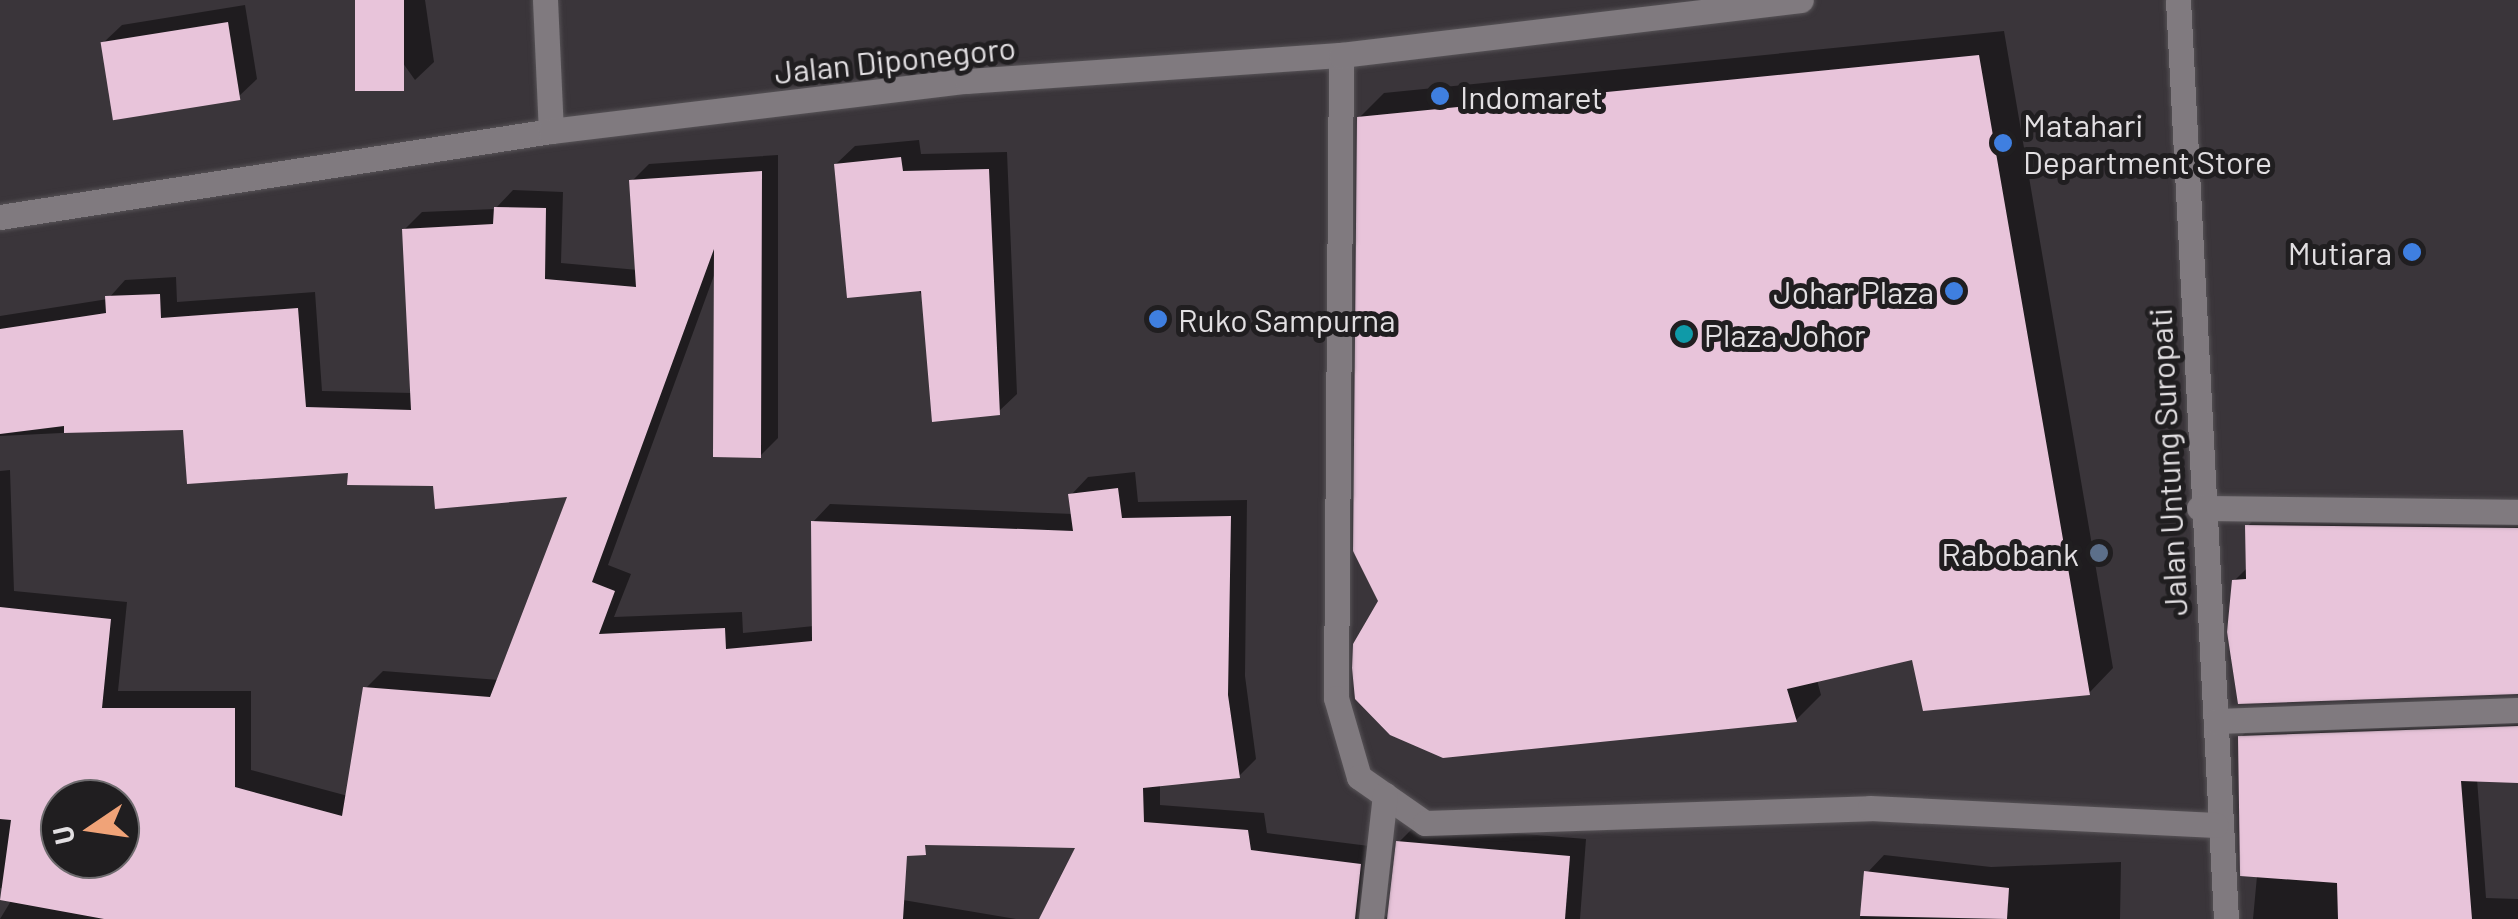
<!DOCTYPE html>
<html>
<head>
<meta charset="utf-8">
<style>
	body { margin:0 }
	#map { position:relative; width:2518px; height:919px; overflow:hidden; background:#3a353a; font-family:Barlow,sans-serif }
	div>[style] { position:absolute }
	.shadow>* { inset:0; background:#0007 }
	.building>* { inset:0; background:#e8c4da; transform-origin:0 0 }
	.roads { filter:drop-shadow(0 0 2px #575357) drop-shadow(0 0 2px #575357) }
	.street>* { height:25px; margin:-12.5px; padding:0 12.5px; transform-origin:12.5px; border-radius:12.5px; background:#807a7f }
	.dots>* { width:28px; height:28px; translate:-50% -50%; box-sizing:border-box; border:5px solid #201e20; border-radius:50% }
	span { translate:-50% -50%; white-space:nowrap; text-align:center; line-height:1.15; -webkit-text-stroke:10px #201e20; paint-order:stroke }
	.street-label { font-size:32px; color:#e2dfe2 }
	.poi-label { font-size:32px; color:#e2dfe2 }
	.left { translate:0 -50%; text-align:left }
	.right { translate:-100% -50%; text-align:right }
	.north { position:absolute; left:40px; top:779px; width:100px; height:100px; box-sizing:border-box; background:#201e20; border:2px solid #6e6b6e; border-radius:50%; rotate:257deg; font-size:28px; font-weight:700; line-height:40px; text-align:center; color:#e2dfe2 }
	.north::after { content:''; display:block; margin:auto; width:35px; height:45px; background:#f0a378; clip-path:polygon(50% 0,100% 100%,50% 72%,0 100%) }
</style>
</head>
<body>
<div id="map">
	<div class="shadow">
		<div style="clip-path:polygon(358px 0,425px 0,434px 62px,415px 80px)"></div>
		<div style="clip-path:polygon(245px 5px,257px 79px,238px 97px,103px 43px,122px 25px)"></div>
		<div style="clip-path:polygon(2004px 31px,2113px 668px,2089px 693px,1914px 658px,1817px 680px,1821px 695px,1796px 720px,1380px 601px,1359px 118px,1384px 93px)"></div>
		<div style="clip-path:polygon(919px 140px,921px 154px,1007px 152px,1017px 394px,998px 412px,836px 164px,855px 146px)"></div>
		<div style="clip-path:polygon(evenodd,778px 155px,778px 438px,760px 456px,716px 270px,608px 565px,631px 574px,614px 617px,742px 612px,743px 633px,814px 626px,813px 522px,830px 504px,1073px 514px,1071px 495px,1088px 477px,1135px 472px,1138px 502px,1247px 500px,1245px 676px,1256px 759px,1239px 776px,1160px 784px,1160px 805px,1264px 813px,1267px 833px,1377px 847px,1371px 900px,1388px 919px,1042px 919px,1079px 846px,704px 838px,702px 866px,1016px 919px,0 919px,17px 891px,0 888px,0 471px,10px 470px,14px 591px,127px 602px,118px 691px,251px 691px,251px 770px,348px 796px,366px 688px,383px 671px,499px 680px,571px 494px,350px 470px,185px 427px,0 436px,0 316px,108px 299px,125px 280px,176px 277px,177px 302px,315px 292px,322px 391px,413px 393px,404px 230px,422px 212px,495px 209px,513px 190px,563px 192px,561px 263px,638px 270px,632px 181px,649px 164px,778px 155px,60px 799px,120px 799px,120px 859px,60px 859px,60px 799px)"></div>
		<div style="clip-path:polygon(2263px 510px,2518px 512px,2518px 691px,2234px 581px,2248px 567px,2248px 526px)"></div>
		<div style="clip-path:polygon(2518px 712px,2518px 780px,2477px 779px,2486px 898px,2518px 899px,2518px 919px,2253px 919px,2257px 876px,2240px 738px,2256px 722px)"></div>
		<div style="clip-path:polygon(1416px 825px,1586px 839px,1580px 919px,1390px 919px,1399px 842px)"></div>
		<div style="clip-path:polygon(1884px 855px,1991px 867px,2121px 862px,2120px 919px,1860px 919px,1867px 873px)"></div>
	</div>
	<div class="building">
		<div style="left:355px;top:0;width:49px;height:91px"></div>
		<div style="left:228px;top:22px;width:79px;height:129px;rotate:81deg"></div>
		<div style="clip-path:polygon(1979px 55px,2090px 695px,1923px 711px,1912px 660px,1787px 689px,1797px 722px,1443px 758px,1390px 735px,1355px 699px,1352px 668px,1353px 644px,1378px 601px,1353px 551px,1357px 117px)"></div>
		<div style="clip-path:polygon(901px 157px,903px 171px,989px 169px,1000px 415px,932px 422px,921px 291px,847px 298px,834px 164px)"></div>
		<div style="clip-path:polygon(evenodd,762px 171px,761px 458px,713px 457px,714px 249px,592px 582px,615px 591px,599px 634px,725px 628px,726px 649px,812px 641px,811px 521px,1073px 531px,1068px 494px,1118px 488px,1122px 518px,1231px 516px,1228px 695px,1240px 778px,1143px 788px,1144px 822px,1248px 830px,1251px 850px,1361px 864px,1355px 919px,1039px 919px,1075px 848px,925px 845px,926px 855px,907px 856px,903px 919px,104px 919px,0 900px,11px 820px,0 819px,0 607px,111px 619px,102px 708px,235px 708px,235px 787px,342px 816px,363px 687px,490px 697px,567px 497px,435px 509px,433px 486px,347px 485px,348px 473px,187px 484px,183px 430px,64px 433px,64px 426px,0 434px,0 329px,106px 313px,105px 296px,160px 294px,161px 318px,298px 308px,306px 407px,411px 410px,402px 229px,493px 224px,494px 207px,546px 208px,545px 279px,636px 287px,629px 180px,762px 171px,60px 799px,120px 799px,120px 859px,60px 859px,60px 799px)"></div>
		<div style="clip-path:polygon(2245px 525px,2518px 528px,2518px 694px,2238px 704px,2227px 632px,2232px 580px,2246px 579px)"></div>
		<div style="clip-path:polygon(2518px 726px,2518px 783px,2461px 781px,2472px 919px,2338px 919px,2337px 883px,2240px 876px,2238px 736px)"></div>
		<div style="clip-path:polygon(1396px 841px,1570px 856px,1565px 919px,1387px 919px)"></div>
		<div style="clip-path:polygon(1864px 871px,2009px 888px,2007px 919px,1860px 916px)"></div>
	</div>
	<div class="roads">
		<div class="street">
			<div style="left:545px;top:0;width:131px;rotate:87.4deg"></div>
			<div style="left:2178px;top:0;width:920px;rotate:87.01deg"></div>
			<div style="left:1341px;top:55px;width:643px;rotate:90.45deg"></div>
			<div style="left:1336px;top:698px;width:82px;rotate:73.8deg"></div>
			<div style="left:1359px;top:777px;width:80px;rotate:34.9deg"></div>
			<div style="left:1425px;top:823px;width:445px;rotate:-1.9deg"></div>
			<div style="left:1870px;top:808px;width:346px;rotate:2.8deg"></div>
			<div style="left:0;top:217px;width:558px;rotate:-8.87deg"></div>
			<div style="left:551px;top:131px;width:419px;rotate:-6.9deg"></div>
			<div style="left:967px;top:81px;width:375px;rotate:-4deg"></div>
			<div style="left:1341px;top:55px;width:463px;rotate:-6.8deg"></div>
			<div style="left:2199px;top:508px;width:319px;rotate:0.7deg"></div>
			<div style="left:2216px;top:721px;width:302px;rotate:-2.1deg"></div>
			<div style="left:1371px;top:919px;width:125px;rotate:-83.6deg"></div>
		</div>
	</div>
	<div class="dots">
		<div style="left:1440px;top:96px;background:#3f7fe0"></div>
		<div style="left:2003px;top:143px;background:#3f7fe0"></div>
		<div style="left:2412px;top:252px;background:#3f7fe0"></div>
		<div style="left:1954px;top:291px;background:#3f7fe0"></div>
		<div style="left:1158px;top:319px;background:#3f7fe0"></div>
		<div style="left:1684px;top:334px;background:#0f9aa8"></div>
		<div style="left:2099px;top:553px;background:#5c6f8a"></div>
	</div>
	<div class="street-label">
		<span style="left:895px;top:59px;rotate:-6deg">Jalan Diponegoro</span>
		<span style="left:2167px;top:462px;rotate:-93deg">Jalan Untung Suropati</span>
	</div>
	<div class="poi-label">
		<span class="left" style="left:1460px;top:96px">Indomaret</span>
		<span class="left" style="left:2023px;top:143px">Matahari<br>Department Store</span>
		<span class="right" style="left:2392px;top:252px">Mutiara</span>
		<span class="right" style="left:1934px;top:291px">Johar Plaza</span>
		<span class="left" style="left:1178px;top:319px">Ruko Sampurna</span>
		<span class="left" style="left:1704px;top:334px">Plaza Johor</span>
		<span class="right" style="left:2079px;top:553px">Rabobank</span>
	</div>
	<div class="north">U</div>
</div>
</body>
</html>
